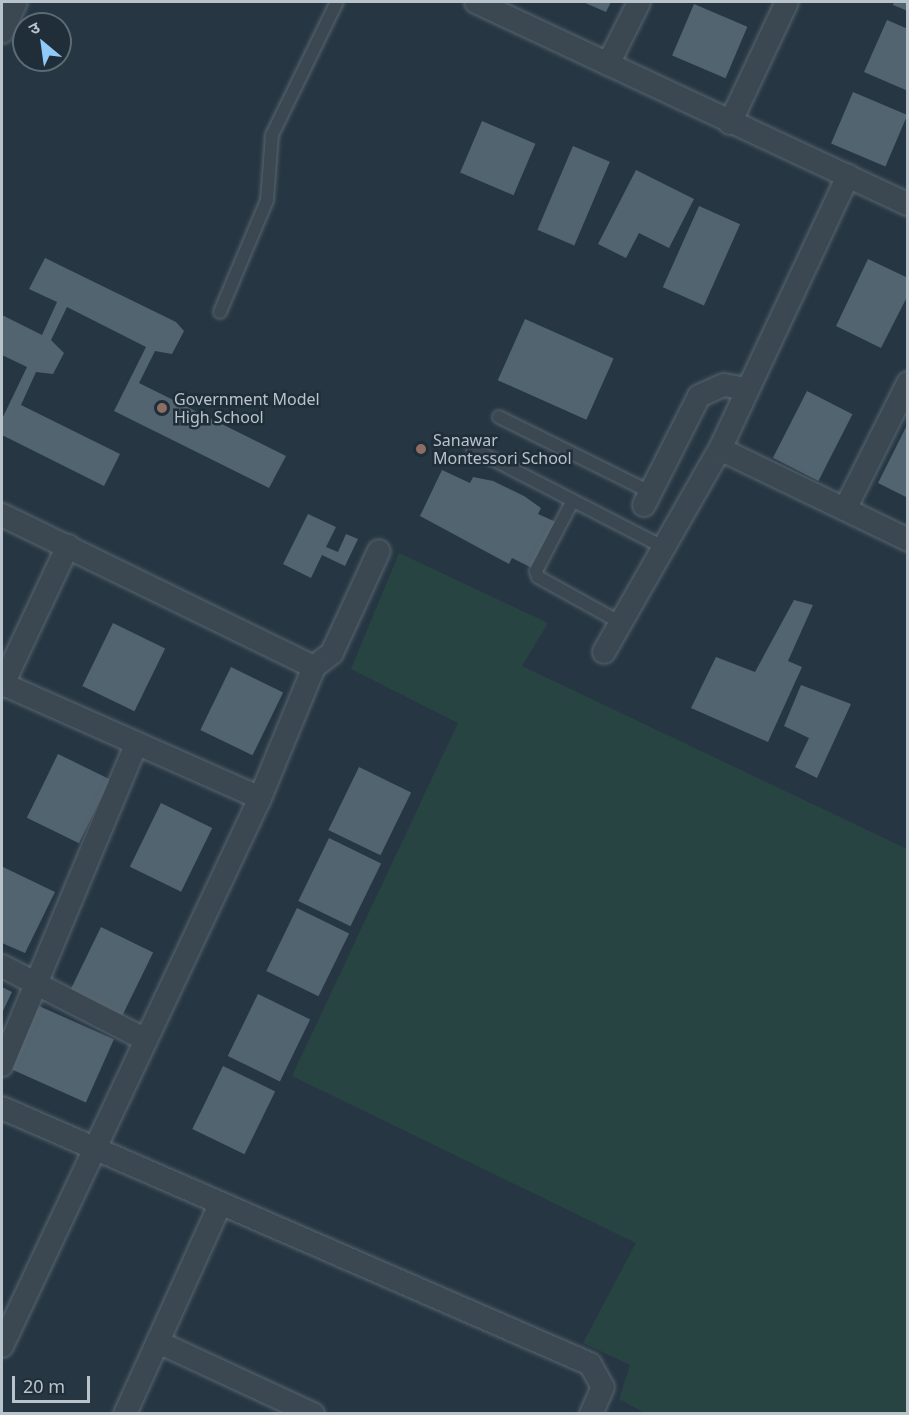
<!DOCTYPE html>
<html>
<head>
<meta charset="utf-8">
<style>
	body { margin:0 }
	#map { position:relative; width:909px; height:1415px; overflow:hidden; background:#263743; font-family:"Noto Sans","Noto Sans Devanagari",sans-serif }
	div>[style] { position:absolute }
	.green>* { inset:0; background:#284442 }
	.building>* { inset:0; background:#526470; transform-origin:0 0 }
	.roads { filter:drop-shadow(0 0 2px #596670) drop-shadow(0 0 2px #596670) }
	.service>* { height:12px; margin:-6px; padding:0 6px; transform-origin:6px; border-radius:6px; background:#3b4852 }
	.minor>* { height:22px; margin:-11px; padding:0 11px; transform-origin:11px; border-radius:11px; background:#3b4852 }
	.dots>* { width:16px; height:16px; translate:-50% -50%; box-sizing:border-box; border:3px solid #1f2e38; border-radius:50% }
	span { translate:-50% -50%; white-space:nowrap; text-align:center; line-height:1.15; -webkit-text-stroke:5px #1f2e38; paint-order:stroke }
	.poi-label { font-size:16px; color:#b8c3cc }
	.left { translate:0 -50%; text-align:left }
	.frame { position:absolute; inset:0; border:3px solid #b8c3cc; pointer-events:none }
	.north { position:absolute; left:12px; top:12px; width:60px; height:60px; box-sizing:border-box; background:#1f2e38; border:2px solid #5c6a73; border-radius:50%; rotate:331deg; font-size:16px; font-weight:700; line-height:24px; text-align:center; color:#b8c3cc }
	.north::after { content:''; display:block; margin:auto; width:21px; height:27px; background:#90caf9; clip-path:polygon(50% 0,100% 100%,50% 72%,0 100%) }
	.scale { position:absolute; left:12px; top:1376px; width:78px; height:27px; box-sizing:border-box; border:3px solid #b8c3cc; border-top:0; padding-left:8px; font-size:18px; line-height:21px; white-space:nowrap; color:#b8c3cc; -webkit-text-stroke:4px #1f2e38; paint-order:stroke }
</style>
</head>
<body>
<div id="map">
	<div class="green">
		<div style="clip-path:polygon(399px 553px,548px 623px,522px 666px,907px 849px,907px 1413px,645px 1413px,619px 1399px,630px 1365px,583px 1343px,636px 1243px,292px 1076px,458px 723px,351px 669px)"></div>
	</div>
	<div class="building">
		<div style="clip-path:polygon(583px 2px,611px 2px,606px 12px)"></div>
		<div style="clip-path:polygon(894px 2px,908px 2px,908px 11px,893px 5px)"></div>
		<div style="left:694px;top:4px;width:58px;height:56px;rotate:23deg"></div>
		<div style="clip-path:polygon(887px 20px,908px 29px,908px 91px,864px 72px)"></div>
		<div style="left:853px;top:92px;width:59px;height:56px;rotate:23deg"></div>
		<div style="left:482px;top:121px;width:58px;height:56px;rotate:23deg"></div>
		<div style="left:573px;top:146px;width:40px;height:91px;rotate:23deg"></div>
		<div style="clip-path:polygon(636px 170px,694px 199px,669px 248px,639px 233px,626px 258px,598px 244px)"></div>
		<div style="left:699px;top:206px;width:45px;height:89px;rotate:24deg"></div>
		<div style="clip-path:polygon(45px 258px,176px 322px,184px 331px,172px 354px,155px 351px,139px 383px,286px 456px,269px 488px,114px 411px,146px 347px,67px 307px,51px 340px,64px 353px,53px 374px,36px 372px,21px 405px,120px 454px,104px 486px,2px 435px,2px 419px,27px 367px,2px 355px,2px 315px,42px 335px,57px 302px,29px 289px)"></div>
		<div style="clip-path:polygon(868px 259px,908px 278px,908px 295px,881px 348px,836px 326px)"></div>
		<div style="left:525px;top:319px;width:97px;height:67px;rotate:24deg"></div>
		<div style="left:807px;top:391px;width:51px;height:75px;rotate:27deg"></div>
		<div style="clip-path:polygon(908px 423px,908px 498px,878px 483px)"></div>
		<div style="clip-path:polygon(442px 470px,470px 483px,473px 477px,493px 481px,524px 496px,541px 508px,538px 514px,556px 522px,534px 569px,512px 558px,509px 564px,420px 516px)"></div>
		<div style="clip-path:polygon(308px 514px,336px 527px,326px 547px,338px 552px,346px 534px,358px 539px,345px 566px,322px 555px,311px 578px,283px 564px)"></div>
		<div style="clip-path:polygon(794px 600px,813px 605px,788px 661px,802px 667px,768px 742px,691px 708px,716px 657px,755px 672px)"></div>
		<div style="left:113px;top:623px;width:58px;height:70px;rotate:26deg"></div>
		<div style="left:231px;top:667px;width:58px;height:70px;rotate:26deg"></div>
		<div style="clip-path:polygon(801px 685px,851px 704px,817px 778px,795px 767px,809px 738px,784px 726px)"></div>
		<div style="left:58px;top:754px;width:58px;height:71px;rotate:26deg"></div>
		<div style="left:359px;top:767px;width:58px;height:70px;rotate:26deg"></div>
		<div style="left:161px;top:803px;width:57px;height:71px;rotate:26deg"></div>
		<div style="left:329px;top:838px;width:58px;height:70px;rotate:26deg"></div>
		<div style="clip-path:polygon(3px 867px,55px 892px,25px 953px,2px 943px)"></div>
		<div style="left:297px;top:908px;width:58px;height:70px;rotate:26deg"></div>
		<div style="left:101px;top:927px;width:58px;height:70px;rotate:26deg"></div>
		<div style="clip-path:polygon(2px 987px,12px 992px,2px 1013px)"></div>
		<div style="left:258px;top:994px;width:58px;height:69px;rotate:26deg"></div>
		<div style="left:39px;top:1006px;width:82px;height:69px;rotate:24deg"></div>
		<div style="left:223px;top:1066px;width:58px;height:70px;rotate:26deg"></div>
	</div>
	<div class="roads">
		<div class="service">
			<div style="left:220px;top:312px;width:121px;rotate:-67.2deg"></div>
			<div style="left:267px;top:200px;width:65px;rotate:-85.6deg"></div>
			<div style="left:272px;top:135px;width:148px;rotate:-64deg"></div>
			<div style="left:499px;top:417px;width:169px;rotate:26.4deg"></div>
			<div style="left:473px;top:449px;width:214px;rotate:27.3deg"></div>
			<div style="left:572px;top:502px;width:78px;rotate:117.6deg"></div>
			<div style="left:536px;top:571px;width:6px;rotate:72deg"></div>
			<div style="left:538px;top:577px;width:95px;rotate:29deg"></div>
		</div>
		<div class="minor">
			<div style="left:476px;top:2px;width:477px;rotate:25.1deg"></div>
			<div style="left:2px;top:32px;width:33px;rotate:-65deg"></div>
			<div style="left:608px;top:64px;width:69px;rotate:-63.4deg"></div>
			<div style="left:730px;top:123px;width:134px;rotate:-64.8deg"></div>
			<div style="left:720px;top:449px;width:209px;rotate:25.8deg"></div>
			<div style="left:644px;top:505px;width:122px;rotate:-63.2deg"></div>
			<div style="left:699px;top:396px;width:27px;rotate:-24deg"></div>
			<div style="left:724px;top:385px;width:22px;rotate:10deg"></div>
			<div style="left:845px;top:509px;width:141px;rotate:-63.4deg"></div>
			<div style="left:2px;top:515px;width:347px;rotate:26deg"></div>
			<div style="left:604px;top:652px;width:234px;rotate:-60.3deg"></div>
			<div style="left:720px;top:449px;width:302px;rotate:-64.9deg"></div>
			<div style="left:3px;top:684px;width:281px;rotate:23.9deg"></div>
			<div style="left:2px;top:686px;width:155px;rotate:-64.8deg"></div>
			<div style="left:2px;top:966px;width:162px;rotate:27.2deg"></div>
			<div style="left:2px;top:1065px;width:349px;rotate:-67.3deg"></div>
			<div style="left:2px;top:1108px;width:641px;rotate:23.53deg"></div>
			<div style="left:590px;top:1364px;width:26px;rotate:61deg"></div>
			<div style="left:603px;top:1387px;width:30px;rotate:114deg"></div>
			<div style="left:158px;top:1342px;width:171px;rotate:24.9deg"></div>
			<div style="left:2px;top:1346px;width:606px;rotate:-64.79deg"></div>
			<div style="left:260px;top:798px;width:142px;rotate:-67.6deg"></div>
			<div style="left:314px;top:667px;width:23px;rotate:-38deg"></div>
			<div style="left:332px;top:653px;width:112px;rotate:-65.3deg"></div>
			<div style="left:125px;top:1414px;width:230px;rotate:-65.6deg"></div>
		</div>
	</div>
	<div class="dots">
		<div style="left:162px;top:408px;background:#8d6e63"></div>
		<div style="left:421px;top:449px;background:#8d6e63"></div>
	</div>
	<div class="poi-label">
		<span class="left" style="left:174px;top:408px">Government Model<br>High School</span>
		<span class="left" style="left:433px;top:449px">Sanawar<br>Montessori School</span>
	</div>
	<div class="frame"></div>
	<div class="north">उ</div>
	<div class="scale">20 m</div>
</div>
</body>
</html>
